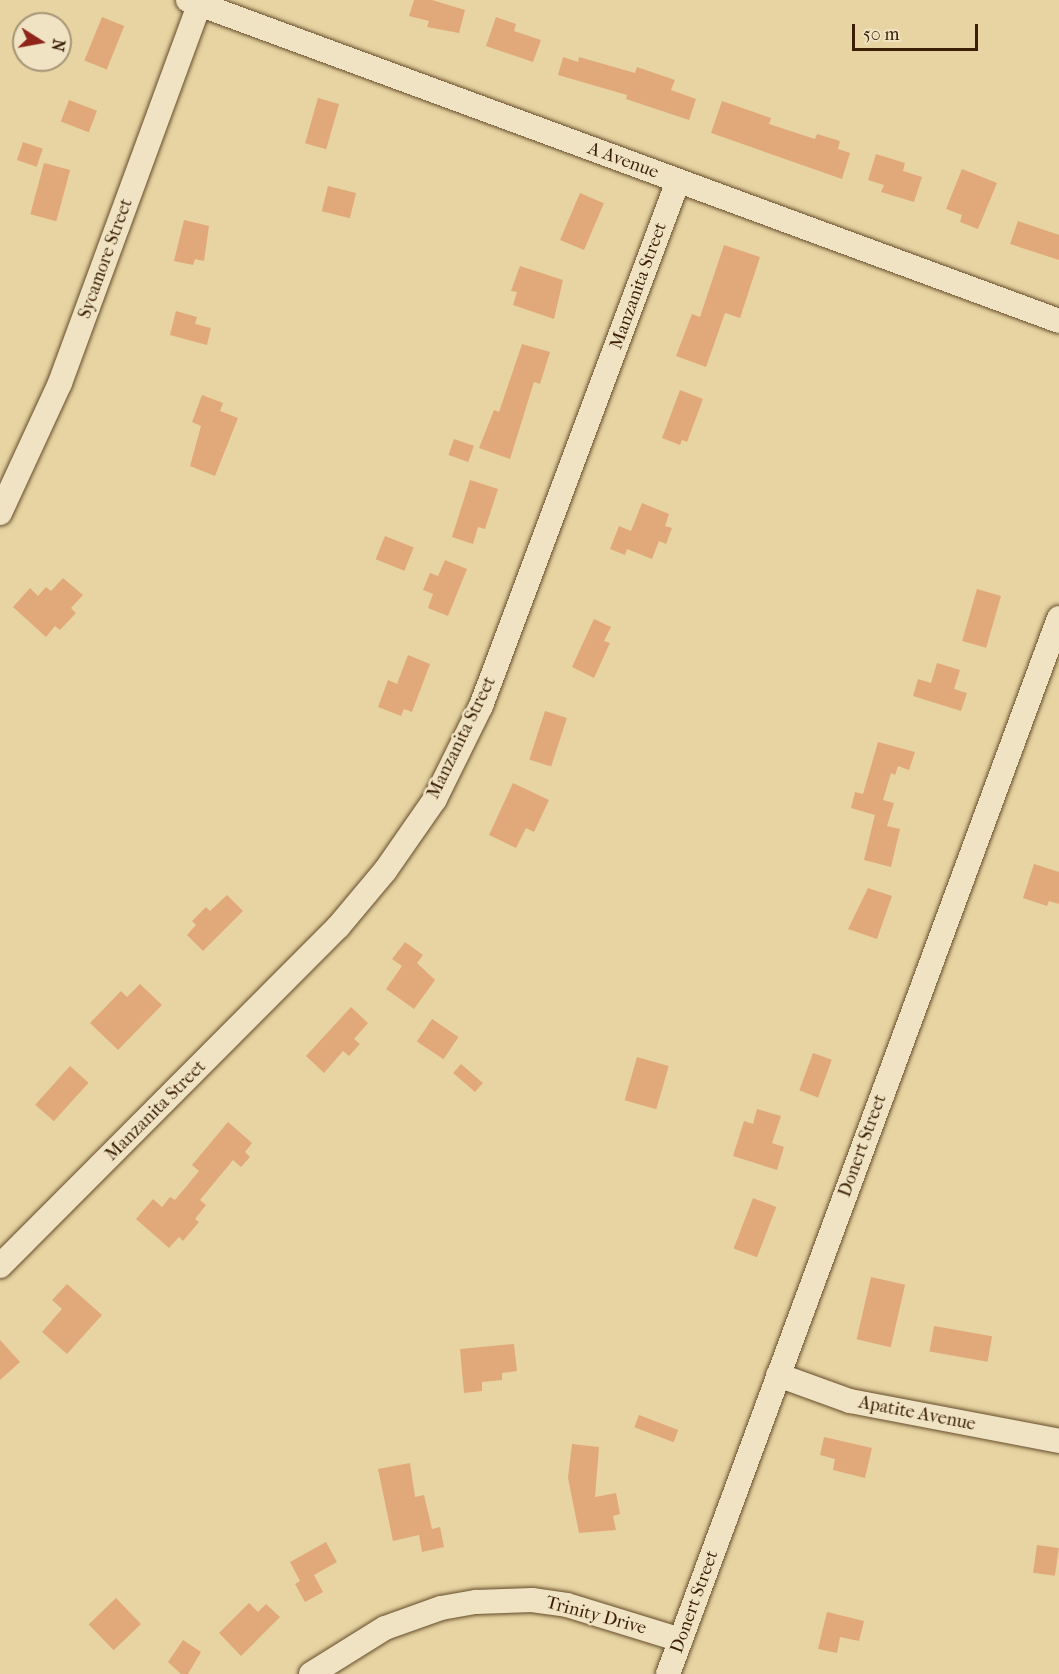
<!DOCTYPE html>
<html>
<head>
<meta charset="utf-8">
<style>
	body { margin:0 }
	#map { position:relative; width:1059px; height:1674px; overflow:hidden; background:#e7d4a2; font-family:"IM FELL French Canon",serif }
	div>[style] { position:absolute }
	.building>* { inset:0; background:#e1a97a; transform-origin:0 0 }
	.roads { filter:drop-shadow(0 0 2px #664c2b) drop-shadow(0 0 2px #664c2b) }
	.minor>* { height:24px; margin:-12px; padding:0 12px; transform-origin:12px; border-radius:12px; background:#efe3c3 }
	span { translate:-50% -50%; white-space:nowrap; text-align:center; line-height:1.15; -webkit-text-stroke:5px #efe3c3; paint-order:stroke }
	.street-label { font-size:18px; color:#3b1e03 }
	.north { position:absolute; left:12px; top:12px; width:60px; height:60px; box-sizing:border-box; background:#efe3c3; border:2px solid #a79476; border-radius:50%; rotate:101deg; font-size:16px; font-weight:700; line-height:24px; text-align:center; color:#3b1e03 }
	.north::after { content:''; display:block; margin:auto; width:21px; height:27px; background:#8f2418; clip-path:polygon(50% 0,100% 100%,50% 72%,0 100%) }
	.scale { position:absolute; left:852px; top:24px; width:126px; height:27px; box-sizing:border-box; border:3px solid #3b1e03; border-top:0; padding-left:8px; font-size:18px; line-height:21px; white-space:nowrap; color:#3b1e03; -webkit-text-stroke:4px #efe3c3; paint-order:stroke }
</style>
</head>
<body>
<div id="map">
	<div class="building">
		<div style="clip-path:polygon(414px 0,432px 0,465px 10px,459px 33px,427px 27px,429px 21px,409px 16px)"></div>
		<div style="left:102px;top:17px;width:24px;height:47px;rotate:22deg"></div>
		<div style="clip-path:polygon(496px 17px,516px 24px,514px 31px,541px 40px,533px 62px,486px 46px)"></div>
		<div style="clip-path:polygon(563px 57px,578px 62px,579px 57px,635px 73px,637px 67px,675px 80px,671px 90px,696px 99px,689px 120px,626px 99px,627px 95px,558px 75px)"></div>
		<div style="left:318px;top:98px;width:22px;height:47px;rotate:16deg"></div>
		<div style="left:69px;top:100px;width:30px;height:23px;rotate:21deg"></div>
		<div style="clip-path:polygon(722px 101px,771px 118px,769px 124px,815px 139px,817px 134px,840px 141px,838px 149px,850px 153px,842px 179px,711px 133px)"></div>
		<div style="left:23px;top:142px;width:21px;height:19px;rotate:19deg"></div>
		<div style="clip-path:polygon(876px 154px,905px 163px,903px 171px,922px 177px,914px 202px,881px 192px,884px 185px,868px 180px)"></div>
		<div style="left:44px;top:163px;width:27px;height:53px;rotate:15deg"></div>
		<div style="clip-path:polygon(962px 169px,997px 183px,978px 229px,960px 222px,962px 215px,946px 209px)"></div>
		<div style="left:328px;top:186px;width:29px;height:26px;rotate:14deg"></div>
		<div style="left:580px;top:193px;width:26px;height:51px;rotate:23deg"></div>
		<div style="clip-path:polygon(184px 220px,209px 226px,204px 261px,195px 259px,193px 265px,174px 261px)"></div>
		<div style="clip-path:polygon(1018px 221px,1059px 235px,1059px 260px,1010px 244px)"></div>
		<div style="clip-path:polygon(724px 245px,760px 257px,740px 318px,725px 313px,706px 367px,676px 356px,692px 314px,700px 317px)"></div>
		<div style="clip-path:polygon(520px 266px,563px 280px,554px 319px,513px 305px,517px 292px,511px 291px)"></div>
		<div style="clip-path:polygon(176px 311px,197px 317px,195px 324px,211px 328px,207px 345px,170px 335px)"></div>
		<div style="clip-path:polygon(522px 344px,550px 352px,540px 384px,534px 382px,510px 459px,479px 448px,494px 410px,499px 412px)"></div>
		<div style="clip-path:polygon(680px 390px,703px 399px,687px 442px,682px 440px,680px 445px,662px 438px)"></div>
		<div style="clip-path:polygon(202px 395px,223px 403px,220px 411px,238px 418px,215px 476px,190px 466px,201px 426px,192px 422px)"></div>
		<div style="left:454px;top:439px;width:21px;height:17px;rotate:19deg"></div>
		<div style="clip-path:polygon(470px 480px,498px 489px,485px 529px,478px 527px,473px 544px,452px 537px)"></div>
		<div style="clip-path:polygon(642px 503px,669px 514px,665px 526px,672px 528px,666px 544px,659px 541px,652px 559px,627px 549px,625px 555px,610px 549px,619px 526px,631px 531px)"></div>
		<div style="left:385px;top:536px;width:31px;height:25px;rotate:22deg"></div>
		<div style="clip-path:polygon(445px 560px,467px 569px,448px 616px,428px 608px,433px 594px,423px 590px,430px 573px,438px 576px)"></div>
		<div style="clip-path:polygon(63px 578px,83px 595px,71px 608px,76px 613px,60px 630px,55px 626px,46px 637px,13px 607px,30px 588px,38px 596px,46px 587px,51px 591px)"></div>
		<div style="left:977px;top:589px;width:25px;height:54px;rotate:16deg"></div>
		<div style="clip-path:polygon(594px 619px,611px 627px,604px 641px,610px 643px,594px 678px,572px 667px)"></div>
		<div style="clip-path:polygon(408px 655px,430px 664px,412px 712px,404px 709px,401px 716px,378px 707px,388px 680px,397px 684px)"></div>
		<div style="clip-path:polygon(937px 663px,960px 670px,954px 689px,967px 693px,961px 711px,913px 696px,918px 679px,931px 683px)"></div>
		<div style="left:545px;top:711px;width:23px;height:51px;rotate:18deg"></div>
		<div style="clip-path:polygon(878px 742px,915px 752px,909px 770px,898px 766px,895px 775px,891px 773px,883px 800px,894px 803px,887px 826px,900px 829px,891px 867px,864px 860px,875px 815px,851px 808px,855px 792px,863px 794px)"></div>
		<div style="clip-path:polygon(513px 783px,549px 800px,534px 832px,526px 828px,516px 848px,489px 835px)"></div>
		<div style="clip-path:polygon(1034px 864px,1059px 872px,1059px 904px,1049px 901px,1047px 906px,1023px 898px)"></div>
		<div style="clip-path:polygon(868px 888px,892px 896px,877px 939px,848px 929px)"></div>
		<div style="clip-path:polygon(227px 895px,243px 911px,203px 951px,187px 935px,196px 925px,192px 921px,206px 907px,210px 911px)"></div>
		<div style="clip-path:polygon(405px 942px,423px 955px,417px 963px,435px 980px,414px 1009px,386px 989px,402px 966px,392px 959px)"></div>
		<div style="clip-path:polygon(140px 984px,162px 1005px,118px 1050px,90px 1023px,121px 991px,127px 997px)"></div>
		<div style="clip-path:polygon(351px 1007px,368px 1023px,354px 1039px,360px 1044px,349px 1056px,343px 1051px,324px 1073px,306px 1056px)"></div>
		<div style="left:432px;top:1019px;width:32px;height:27px;rotate:34deg"></div>
		<div style="left:813px;top:1053px;width:20px;height:40px;rotate:20deg"></div>
		<div style="left:637px;top:1057px;width:33px;height:45px;rotate:16deg"></div>
		<div style="left:461px;top:1064px;width:29px;height:12px;rotate:41deg"></div>
		<div style="left:70px;top:1066px;width:25px;height:52px;rotate:42deg"></div>
		<div style="clip-path:polygon(757px 1109px,781px 1116px,772px 1143px,784px 1147px,777px 1170px,733px 1156px,744px 1121px,753px 1124px)"></div>
		<div style="clip-path:polygon(228px 1122px,252px 1143px,245px 1152px,250px 1157px,241px 1167px,233px 1160px,200px 1200px,206px 1205px,195px 1219px,199px 1222px,183px 1241px,179px 1237px,169px 1248px,136px 1219px,153px 1199px,162px 1207px,170px 1197px,175px 1200px,199px 1171px,192px 1165px)"></div>
		<div style="left:753px;top:1198px;width:25px;height:54px;rotate:21deg"></div>
		<div style="left:871px;top:1277px;width:35px;height:64px;rotate:13deg"></div>
		<div style="clip-path:polygon(67px 1284px,102px 1315px,67px 1354px,42px 1332px,62px 1309px,52px 1300px)"></div>
		<div style="left:934px;top:1326px;width:59px;height:26px;rotate:10deg"></div>
		<div style="clip-path:polygon(0 1340px,20px 1362px,0 1380px)"></div>
		<div style="clip-path:polygon(514px 1344px,517px 1371px,502px 1373px,502px 1380px,482px 1382px,482px 1391px,464px 1393px,460px 1349px)"></div>
		<div style="left:639px;top:1415px;width:42px;height:13px;rotate:21deg"></div>
		<div style="clip-path:polygon(824px 1437px,872px 1448px,865px 1478px,833px 1470px,835px 1459px,820px 1455px)"></div>
		<div style="clip-path:polygon(572px 1444px,599px 1447px,595px 1497px,616px 1493px,620px 1514px,613px 1516px,616px 1530px,579px 1533px,568px 1478px)"></div>
		<div style="clip-path:polygon(410px 1463px,415px 1497px,424px 1495px,432px 1529px,440px 1527px,444px 1547px,422px 1552px,419px 1535px,393px 1541px,378px 1469px)"></div>
		<div style="clip-path:polygon(326px 1542px,337px 1562px,314px 1575px,323px 1592px,305px 1602px,295px 1584px,300px 1581px,290px 1562px)"></div>
		<div style="left:1037px;top:1545px;width:22px;height:28px;rotate:8deg"></div>
		<div style="left:116px;top:1598px;width:36px;height:38px;rotate:46deg"></div>
		<div style="clip-path:polygon(249px 1603px,258px 1612px,266px 1604px,280px 1617px,241px 1656px,219px 1633px)"></div>
		<div style="clip-path:polygon(827px 1612px,864px 1621px,859px 1641px,840px 1637px,837px 1653px,818px 1649px)"></div>
		<div style="clip-path:polygon(183px 1640px,201px 1652px,188px 1674px,181px 1674px,168px 1662px)"></div>
	</div>
	<div class="roads">
		<div class="minor">
			<div style="left:188px;top:0;width:928px;rotate:20.23deg"></div>
			<div style="left:0;top:513px;width:143px;rotate:-65.2deg"></div>
			<div style="left:60px;top:383px;width:408px;rotate:-69.8deg"></div>
			<div style="left:0;top:1266px;width:479px;rotate:-45.1deg"></div>
			<div style="left:338px;top:927px;width:73px;rotate:-50deg"></div>
			<div style="left:385px;top:871px;width:88px;rotate:-55.2deg"></div>
			<div style="left:435px;top:799px;width:104px;rotate:-63.7deg"></div>
			<div style="left:481px;top:706px;width:561px;rotate:-69.43deg"></div>
			<div style="left:778px;top:1375px;width:77px;rotate:19.9deg"></div>
			<div style="left:850px;top:1401px;width:213px;rotate:10.8deg"></div>
			<div style="left:311px;top:1674px;width:87px;rotate:-31.9deg"></div>
			<div style="left:385px;top:1628px;width:59px;rotate:-19.7deg"></div>
			<div style="left:441px;top:1608px;width:36px;rotate:-10deg"></div>
			<div style="left:476px;top:1602px;width:56px;rotate:-2deg"></div>
			<div style="left:532px;top:1600px;width:35px;rotate:8deg"></div>
			<div style="left:567px;top:1605px;width:119px;rotate:17.1deg"></div>
			<div style="left:668px;top:1674px;width:1126px;rotate:-69.68deg"></div>
		</div>
	</div>
	<div class="street-label">
		<span style="left:623px;top:161px;rotate:20deg">A Avenue</span>
		<span style="left:106px;top:259px;rotate:-70deg">Sycamore Street</span>
		<span style="left:639px;top:286px;rotate:-70deg">Manzanita Street</span>
		<span style="left:462px;top:738px;rotate:-64deg">Manzanita Street</span>
		<span style="left:156px;top:1111px;rotate:-45deg">Manzanita Street</span>
		<span style="left:863px;top:1146px;rotate:-70deg">Donert Street</span>
		<span style="left:917px;top:1414px;rotate:11deg">Apatite Avenue</span>
		<span style="left:695px;top:1602px;rotate:-70deg">Donert Street</span>
		<span style="left:596px;top:1616px;rotate:15deg">Trinity Drive</span>
	</div>
	<div class="north">N</div>
	<div class="scale">50 m</div>
</div>
</body>
</html>
